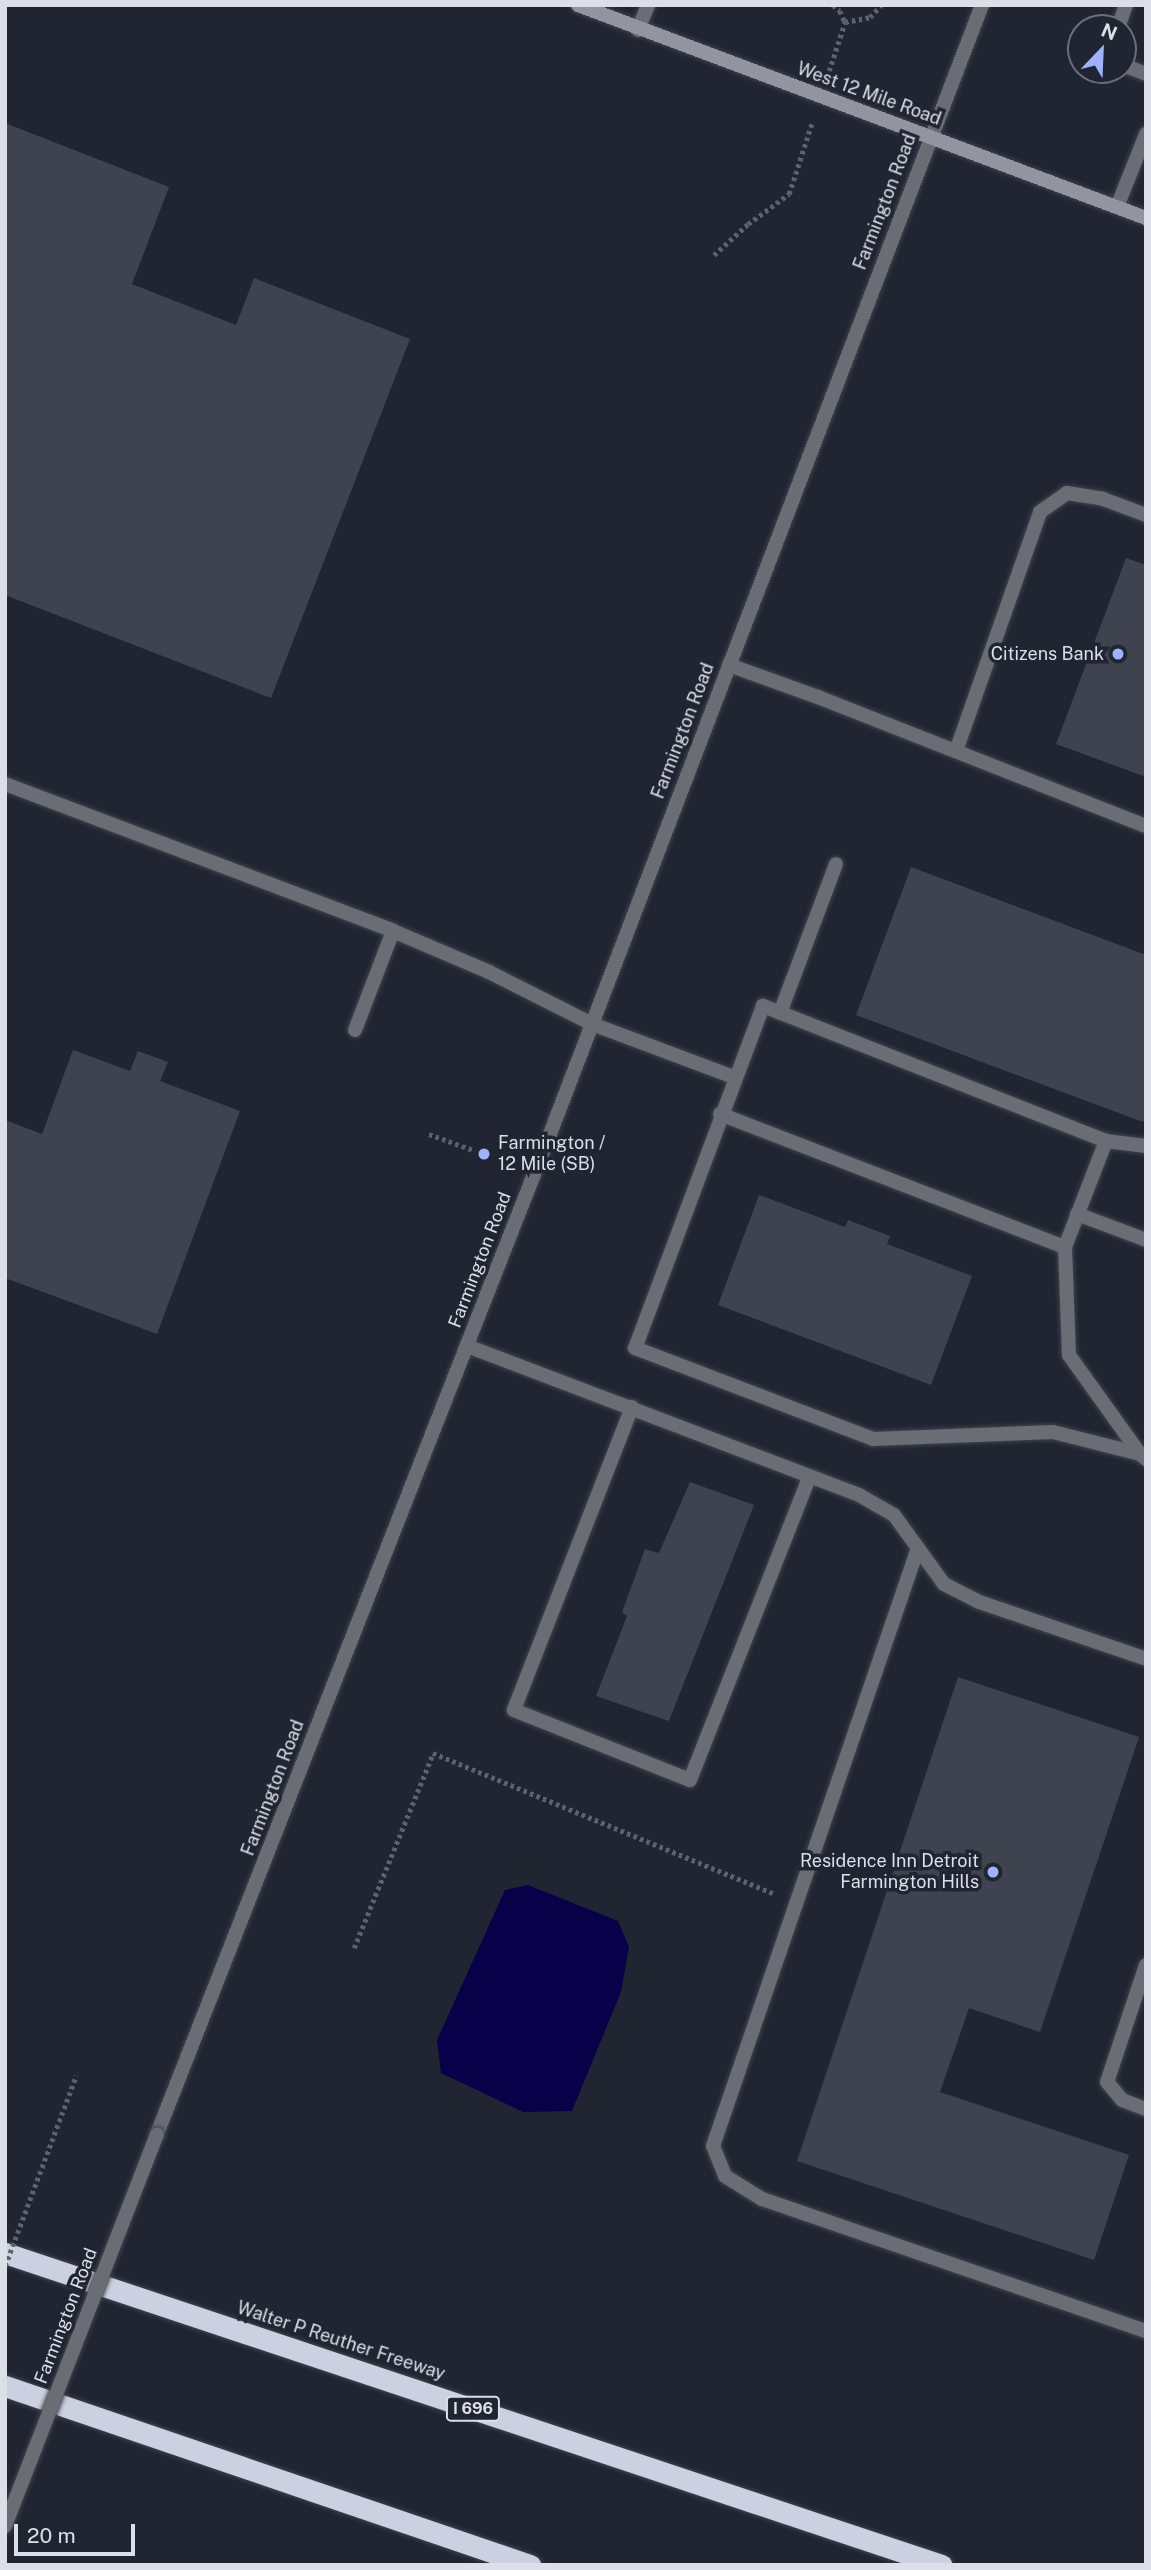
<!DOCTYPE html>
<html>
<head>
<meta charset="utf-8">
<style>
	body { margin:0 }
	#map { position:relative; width:1151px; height:2570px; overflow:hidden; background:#212531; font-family:"Public Sans",sans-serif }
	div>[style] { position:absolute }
	.water>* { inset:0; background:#09004a }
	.building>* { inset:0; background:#3f4350 }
	.path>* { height:4.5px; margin-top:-2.25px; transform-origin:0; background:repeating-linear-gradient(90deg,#5e626c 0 3.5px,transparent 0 7px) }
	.roads { filter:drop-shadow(0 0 2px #3f434e) drop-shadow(0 0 2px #3f434e) }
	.service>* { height:14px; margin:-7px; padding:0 7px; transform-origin:7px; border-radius:7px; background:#6a6d73 }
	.minor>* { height:14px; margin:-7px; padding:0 7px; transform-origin:7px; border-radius:7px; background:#6a6d73 }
	.tertiary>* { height:14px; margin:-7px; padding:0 7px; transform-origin:7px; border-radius:7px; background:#6a6d73 }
	.secondary>* { height:14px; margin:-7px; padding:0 7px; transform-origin:7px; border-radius:7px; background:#9295a0 }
	.motorway>* { height:21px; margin:-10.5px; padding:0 10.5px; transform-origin:10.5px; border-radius:10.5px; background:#ccd1e1 }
	.path-bridge>* { height:4.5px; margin-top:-2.25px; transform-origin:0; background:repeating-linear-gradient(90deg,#5e626c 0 3.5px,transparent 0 7px) }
	.bridges { filter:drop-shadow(0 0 2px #3f434e) drop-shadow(0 0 2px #3f434e) }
	.tertiary-bridge>* { height:14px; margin:-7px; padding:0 7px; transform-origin:7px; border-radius:7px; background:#6a6d73 }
	.dots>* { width:19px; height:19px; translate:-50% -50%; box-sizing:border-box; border:4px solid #212531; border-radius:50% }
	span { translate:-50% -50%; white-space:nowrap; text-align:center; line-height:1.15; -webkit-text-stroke:7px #212531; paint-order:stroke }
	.shield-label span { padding:2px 5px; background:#212531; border:2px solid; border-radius:5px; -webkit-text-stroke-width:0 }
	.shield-label { font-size:16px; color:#dcdfe7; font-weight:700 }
	.street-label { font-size:18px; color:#dcdfe7 }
	.poi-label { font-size:18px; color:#dcdfe7 }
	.right { translate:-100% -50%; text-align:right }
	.left { translate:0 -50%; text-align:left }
	.frame { position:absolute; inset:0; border:7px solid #dcdfe7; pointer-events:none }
	.north { position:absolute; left:1067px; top:14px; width:70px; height:70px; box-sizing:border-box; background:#212531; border:2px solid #6c6f7a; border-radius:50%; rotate:23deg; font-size:19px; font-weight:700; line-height:28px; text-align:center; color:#dcdfe7 }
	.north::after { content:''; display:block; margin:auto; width:24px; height:32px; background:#9fb3fd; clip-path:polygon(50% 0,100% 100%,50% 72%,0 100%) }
	.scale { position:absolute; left:14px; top:2524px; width:121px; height:32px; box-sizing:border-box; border:4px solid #dcdfe7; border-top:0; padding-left:9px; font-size:21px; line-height:24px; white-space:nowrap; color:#dcdfe7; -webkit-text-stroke:5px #212531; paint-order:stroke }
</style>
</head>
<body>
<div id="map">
	<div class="water">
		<div style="clip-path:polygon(528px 1885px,618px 1921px,629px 1947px,621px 1992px,572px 2111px,523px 2112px,441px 2073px,437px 2040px,505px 1890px)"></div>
	</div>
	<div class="building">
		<div style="clip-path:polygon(5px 123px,169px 187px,132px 284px,236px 325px,254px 278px,410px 339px,271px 698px,5px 595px)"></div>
		<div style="clip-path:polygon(1126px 558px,1146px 565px,1146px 777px,1056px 744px)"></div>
		<div style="clip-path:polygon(911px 867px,1146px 955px,1146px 1114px,1143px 1122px,856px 1015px)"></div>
		<div style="clip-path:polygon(73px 1050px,130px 1071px,138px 1051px,168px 1062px,160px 1081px,240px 1111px,157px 1334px,5px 1278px,5px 1120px,42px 1134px)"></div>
		<div style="clip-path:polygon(759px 1195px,845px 1227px,848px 1220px,890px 1236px,887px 1244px,972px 1276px,931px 1385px,718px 1305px)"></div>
		<div style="clip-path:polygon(690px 1482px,754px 1505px,669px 1721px,596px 1696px,627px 1616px,622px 1612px,645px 1549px,659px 1553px)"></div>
		<div style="clip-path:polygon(958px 1677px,1139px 1737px,1040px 2032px,969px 2008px,940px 2092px,1129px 2155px,1094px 2260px,797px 2161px)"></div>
	</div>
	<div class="path">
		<div style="left:833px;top:5px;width:9px;rotate:41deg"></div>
		<div style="left:840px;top:11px;width:12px;rotate:66deg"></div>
		<div style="left:845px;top:22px;width:25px;rotate:-11deg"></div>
		<div style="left:870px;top:17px;width:16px;rotate:-47deg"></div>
		<div style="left:829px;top:71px;width:52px;rotate:-71.9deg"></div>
		<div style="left:714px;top:255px;width:46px;rotate:-42.4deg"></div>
		<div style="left:748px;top:224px;width:51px;rotate:-36.2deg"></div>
		<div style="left:789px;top:194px;width:75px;rotate:-72.1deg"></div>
		<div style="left:429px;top:1134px;width:59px;rotate:20deg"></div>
		<div style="left:354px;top:1948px;width:210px;rotate:-67.9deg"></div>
		<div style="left:433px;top:1753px;width:368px;rotate:22.4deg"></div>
	</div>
	<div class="roads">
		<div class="service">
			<div style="left:1118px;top:28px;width:24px;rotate:-71deg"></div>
			<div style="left:638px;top:30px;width:27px;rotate:-68deg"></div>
			<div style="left:1123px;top:65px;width:25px;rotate:21deg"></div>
			<div style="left:1117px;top:207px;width:79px;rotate:-68.3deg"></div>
			<div style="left:729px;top:665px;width:95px;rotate:19.8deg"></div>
			<div style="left:818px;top:697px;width:352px;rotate:21.5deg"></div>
			<div style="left:956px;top:751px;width:253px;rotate:-70.6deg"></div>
			<div style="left:1040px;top:512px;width:33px;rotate:-35deg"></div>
			<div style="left:1067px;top:493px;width:36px;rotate:9deg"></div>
			<div style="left:1103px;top:499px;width:46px;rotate:20.4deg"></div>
			<div style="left:5px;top:784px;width:415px;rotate:20.7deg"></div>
			<div style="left:393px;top:931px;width:104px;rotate:23.1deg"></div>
			<div style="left:489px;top:972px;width:115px;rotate:26.8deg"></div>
			<div style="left:592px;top:1024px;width:152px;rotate:20.5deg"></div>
			<div style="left:780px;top:1013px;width:159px;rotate:-69.4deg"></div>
			<div style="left:355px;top:1030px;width:106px;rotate:-69deg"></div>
			<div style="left:720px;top:1114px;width:370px;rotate:21.1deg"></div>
			<div style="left:1065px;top:1247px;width:108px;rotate:87.9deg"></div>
			<div style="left:1069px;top:1355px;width:122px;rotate:54.4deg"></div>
			<div style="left:1106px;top:1141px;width:369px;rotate:-158.5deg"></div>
			<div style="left:763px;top:1006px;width:365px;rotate:110.5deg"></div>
			<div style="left:635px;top:1348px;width:255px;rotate:20.9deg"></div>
			<div style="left:873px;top:1439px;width:180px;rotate:-2.2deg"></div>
			<div style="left:1053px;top:1432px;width:90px;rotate:14.2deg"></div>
			<div style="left:1077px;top:1214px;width:74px;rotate:20.6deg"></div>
			<div style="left:1065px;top:1247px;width:114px;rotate:-68.9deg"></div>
			<div style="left:1106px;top:1141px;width:40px;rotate:7.1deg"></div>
			<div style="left:467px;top:1346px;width:419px;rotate:20.8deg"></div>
			<div style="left:859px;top:1495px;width:40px;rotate:29.7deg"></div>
			<div style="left:894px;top:1515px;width:85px;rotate:54.1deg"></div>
			<div style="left:944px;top:1584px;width:39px;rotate:27deg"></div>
			<div style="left:979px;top:1602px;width:176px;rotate:18.8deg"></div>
			<div style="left:632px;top:1407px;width:325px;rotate:111.3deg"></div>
			<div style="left:514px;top:1710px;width:189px;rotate:21.7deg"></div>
			<div style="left:690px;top:1780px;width:325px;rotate:-68.5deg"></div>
			<div style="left:918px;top:1548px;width:632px;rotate:108.92deg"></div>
			<div style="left:713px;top:2146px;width:32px;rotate:68deg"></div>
			<div style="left:725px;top:2176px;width:44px;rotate:31.9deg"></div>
			<div style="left:762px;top:2199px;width:406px;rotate:19deg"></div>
			<div style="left:1146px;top:1965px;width:123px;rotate:108.4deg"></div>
			<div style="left:1107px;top:2082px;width:23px;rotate:50deg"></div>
			<div style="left:1122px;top:2100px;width:26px;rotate:21deg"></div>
		</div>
		<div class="minor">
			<div style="left:1140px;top:1454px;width:8px;rotate:40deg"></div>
		</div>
		<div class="tertiary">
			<div style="left:157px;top:2134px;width:1074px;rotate:-68.55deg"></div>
			<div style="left:550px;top:1134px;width:1209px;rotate:-69.06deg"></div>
		</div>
		<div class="secondary">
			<div style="left:578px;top:5px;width:607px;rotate:20.56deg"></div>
		</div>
		<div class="motorway">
			<div style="left:5px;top:2253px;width:987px;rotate:18.43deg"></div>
			<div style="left:5px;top:2386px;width:555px;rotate:18.83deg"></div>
		</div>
	</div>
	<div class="path-bridge">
		<div style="left:5px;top:2266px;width:203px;rotate:-69.5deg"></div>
	</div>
	<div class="bridges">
		<div class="tertiary-bridge">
			<div style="left:5px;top:2526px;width:420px;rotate:-68.8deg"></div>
		</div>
	</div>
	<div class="dots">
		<div style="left:1118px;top:654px;background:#9fb3fd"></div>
		<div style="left:484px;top:1154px;background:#9fb3fd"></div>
		<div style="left:993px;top:1872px;background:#9fb3fd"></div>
	</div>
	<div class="shield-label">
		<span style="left:473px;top:2409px">I 696</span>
	</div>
	<div class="street-label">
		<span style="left:869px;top:94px;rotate:20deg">West 12 Mile Road</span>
		<span style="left:885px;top:202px;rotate:-69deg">Farmington Road</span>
		<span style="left:683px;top:731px;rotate:-69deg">Farmington Road</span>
		<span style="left:480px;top:1260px;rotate:-69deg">Farmington Road</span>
		<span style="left:273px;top:1788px;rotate:-69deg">Farmington Road</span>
		<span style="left:66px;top:2316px;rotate:-69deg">Farmington Road</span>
		<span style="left:341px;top:2341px;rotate:18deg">Walter P Reuther Freeway</span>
	</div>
	<div class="poi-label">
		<span class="right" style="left:1104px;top:654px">Citizens Bank</span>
		<span class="left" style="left:498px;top:1154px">Farmington /<br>12 Mile (SB)</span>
		<span class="right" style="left:979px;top:1872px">Residence Inn Detroit<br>Farmington Hills</span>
	</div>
	<div class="frame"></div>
	<div class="north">N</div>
	<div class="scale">20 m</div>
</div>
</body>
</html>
